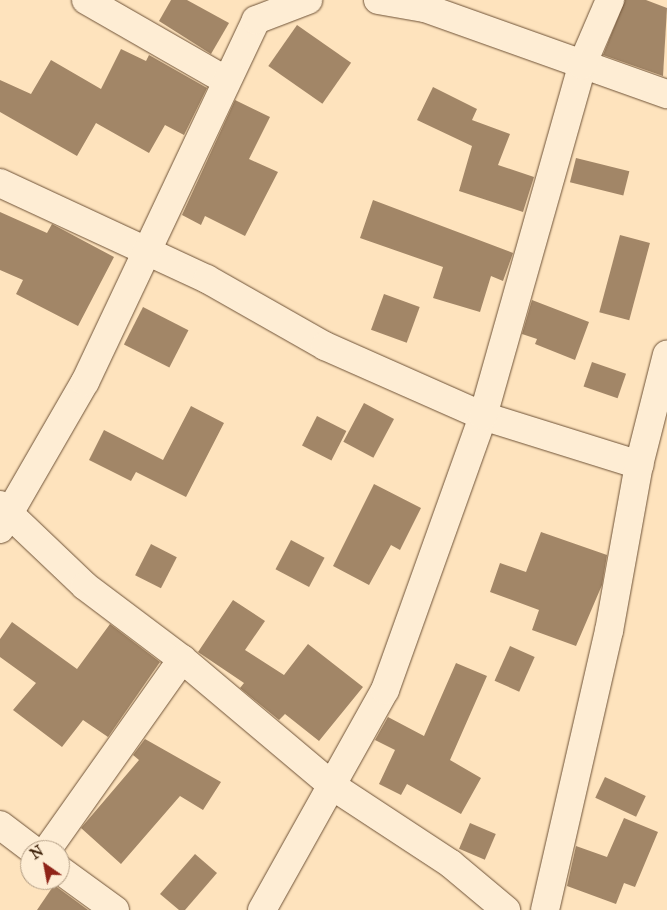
<!DOCTYPE html>
<html>
<head>
<meta charset="utf-8">
<style>
	body { margin:0 }
	#map { position:relative; width:667px; height:910px; overflow:hidden; background:#fee3bd; font-family:"IM FELL Great Primer",serif }
	div>[style] { position:absolute }
	.building>* { inset:0; background:#a28667; transform-origin:0 0 }
	.roads { filter:drop-shadow(0 0 1px #6e5237) drop-shadow(0 0 1px #6e5237) }
	.minor>* { height:28px; margin:-14px; padding:0 14px; transform-origin:14px; border-radius:14px; background:#feedd4 }
	span { translate:-50% -50%; white-space:nowrap; text-align:center; line-height:1.15; -webkit-text-stroke:4px #feedd4; paint-order:stroke }
	.north { position:absolute; left:20px; top:840px; width:50px; height:50px; box-sizing:border-box; background:#feedd4; border:1px solid #b19c83; border-radius:50%; rotate:327deg; font-size:14px; font-weight:700; line-height:20px; text-align:center; color:#3e220a }
	.north::after { content:''; display:block; margin:auto; width:18px; height:22px; background:#8f2418; clip-path:polygon(50% 0,100% 100%,50% 72%,0 100%) }
</style>
</head>
<body>
<div id="map">
	<div class="building">
		<div style="clip-path:polygon(171px 0,187px 0,229px 23px,211px 54px,159px 21px)"></div>
		<div style="clip-path:polygon(625px 0,646px 0,667px 8px,663px 76px,603px 55px)"></div>
		<div style="left:297px;top:25px;width:66px;height:50px;rotate:35deg"></div>
		<div style="clip-path:polygon(121px 49px,146px 61px,149px 55px,207px 88px,184px 135px,165px 125px,149px 153px,96px 123px,77px 156px,0 112px,0 80px,31px 94px,51px 60px,101px 89px)"></div>
		<div style="clip-path:polygon(433px 87px,477px 109px,472px 120px,510px 134px,498px 165px,534px 177px,523px 212px,459px 191px,472px 146px,417px 120px)"></div>
		<div style="clip-path:polygon(235px 100px,270px 117px,249px 159px,278px 172px,245px 236px,205px 216px,201px 225px,182px 215px)"></div>
		<div style="left:576px;top:158px;width:55px;height:25px;rotate:14deg"></div>
		<div style="clip-path:polygon(373px 200px,513px 253px,503px 281px,491px 276px,480px 312px,433px 298px,443px 267px,360px 238px)"></div>
		<div style="clip-path:polygon(0 212px,47px 233px,52px 224px,114px 257px,78px 326px,16px 294px,23px 280px,0 270px)"></div>
		<div style="left:620px;top:235px;width:31px;height:80px;rotate:15deg"></div>
		<div style="left:384px;top:294px;width:38px;height:38px;rotate:20deg"></div>
		<div style="clip-path:polygon(532px 300px,589px 322px,575px 360px,535px 344px,537px 339px,522px 334px)"></div>
		<div style="left:143px;top:307px;width:51px;height:42px;rotate:27deg"></div>
		<div style="left:592px;top:362px;width:36px;height:26px;rotate:19deg"></div>
		<div style="left:364px;top:403px;width:34px;height:44px;rotate:28deg"></div>
		<div style="clip-path:polygon(191px 406px,224px 423px,186px 497px,136px 472px,131px 481px,89px 460px,104px 430px,163px 460px)"></div>
		<div style="left:317px;top:416px;width:33px;height:33px;rotate:27deg"></div>
		<div style="clip-path:polygon(374px 484px,421px 508px,400px 550px,391px 545px,369px 585px,333px 566px)"></div>
		<div style="clip-path:polygon(541px 532px,607px 555px,602px 585px,576px 646px,532px 630px,539px 610px,490px 592px,500px 563px,526px 572px)"></div>
		<div style="left:291px;top:540px;width:38px;height:33px;rotate:28deg"></div>
		<div style="left:151px;top:544px;width:29px;height:35px;rotate:27deg"></div>
		<div style="clip-path:polygon(233px 600px,265px 621px,245px 650px,284px 675px,308px 644px,363px 687px,319px 741px,285px 714px,279px 720px,240px 688px,244px 683px,198px 652px)"></div>
		<div style="clip-path:polygon(12px 622px,77px 669px,110px 624px,160px 662px,108px 737px,83px 720px,62px 747px,13px 710px,36px 683px,0 657px,0 639px)"></div>
		<div style="left:510px;top:646px;width:27px;height:38px;rotate:24deg"></div>
		<div style="clip-path:polygon(456px 663px,487px 676px,450px 760px,481px 778px,461px 814px,407px 784px,401px 795px,379px 784px,395px 750px,375px 740px,388px 717px,424px 736px)"></div>
		<div style="clip-path:polygon(145px 739px,221px 782px,203px 810px,180px 796px,121px 864px,81px 828px,139px 760px,133px 755px)"></div>
		<div style="left:605px;top:777px;width:45px;height:23px;rotate:25deg"></div>
		<div style="clip-path:polygon(624px 818px,658px 832px,635px 887px,624px 883px,616px 904px,567px 886px,576px 846px,607px 857px)"></div>
		<div style="left:470px;top:823px;width:28px;height:28px;rotate:23deg"></div>
		<div style="clip-path:polygon(195px 854px,217px 873px,185px 910px,179px 910px,160px 894px)"></div>
		<div style="clip-path:polygon(54px 885px,88px 910px,37px 910px)"></div>
	</div>
	<div class="roads">
		<div class="minor">
			<div style="left:86px;top:0;width:160px;rotate:29.9deg"></div>
			<div style="left:378px;top:0;width:48px;rotate:9.7deg"></div>
			<div style="left:425px;top:8px;width:257px;rotate:19.6deg"></div>
			<div style="left:0;top:183px;width:228px;rotate:24.9deg"></div>
			<div style="left:207px;top:279px;width:136px;rotate:29.6deg"></div>
			<div style="left:325px;top:346px;width:173px;rotate:23.9deg"></div>
			<div style="left:483px;top:416px;width:164px;rotate:17.4deg"></div>
			<div style="left:0;top:505px;width:117px;rotate:43.6deg"></div>
			<div style="left:85px;top:586px;width:121px;rotate:37deg"></div>
			<div style="left:182px;top:659px;width:199px;rotate:40.1deg"></div>
			<div style="left:334px;top:787px;width:140px;rotate:33.3deg"></div>
			<div style="left:451px;top:864px;width:72px;rotate:39.9deg"></div>
			<div style="left:0;top:529px;width:170px;rotate:-60deg"></div>
			<div style="left:85px;top:382px;width:400px;rotate:-64.7deg"></div>
			<div style="left:256px;top:20px;width:56px;rotate:-21deg"></div>
			<div style="left:0;top:825px;width:41px;rotate:37.1deg"></div>
			<div style="left:47px;top:850px;width:234px;rotate:-54.7deg"></div>
			<div style="left:60px;top:870px;width:68px;rotate:36deg"></div>
			<div style="left:262px;top:910px;width:252px;rotate:-60.8deg"></div>
			<div style="left:385px;top:690px;width:291px;rotate:-70.3deg"></div>
			<div style="left:483px;top:416px;width:365px;rotate:-74.2deg"></div>
			<div style="left:582px;top:65px;width:71px;rotate:-66.7deg"></div>
			<div style="left:545px;top:910px;width:286px;rotate:-77.1deg"></div>
			<div style="left:609px;top:631px;width:169px;rotate:-79.8deg"></div>
			<div style="left:639px;top:465px;width:114px;rotate:-75.8deg"></div>
		</div>
	</div>
	<div class="north">N</div>
</div>
</body>
</html>
